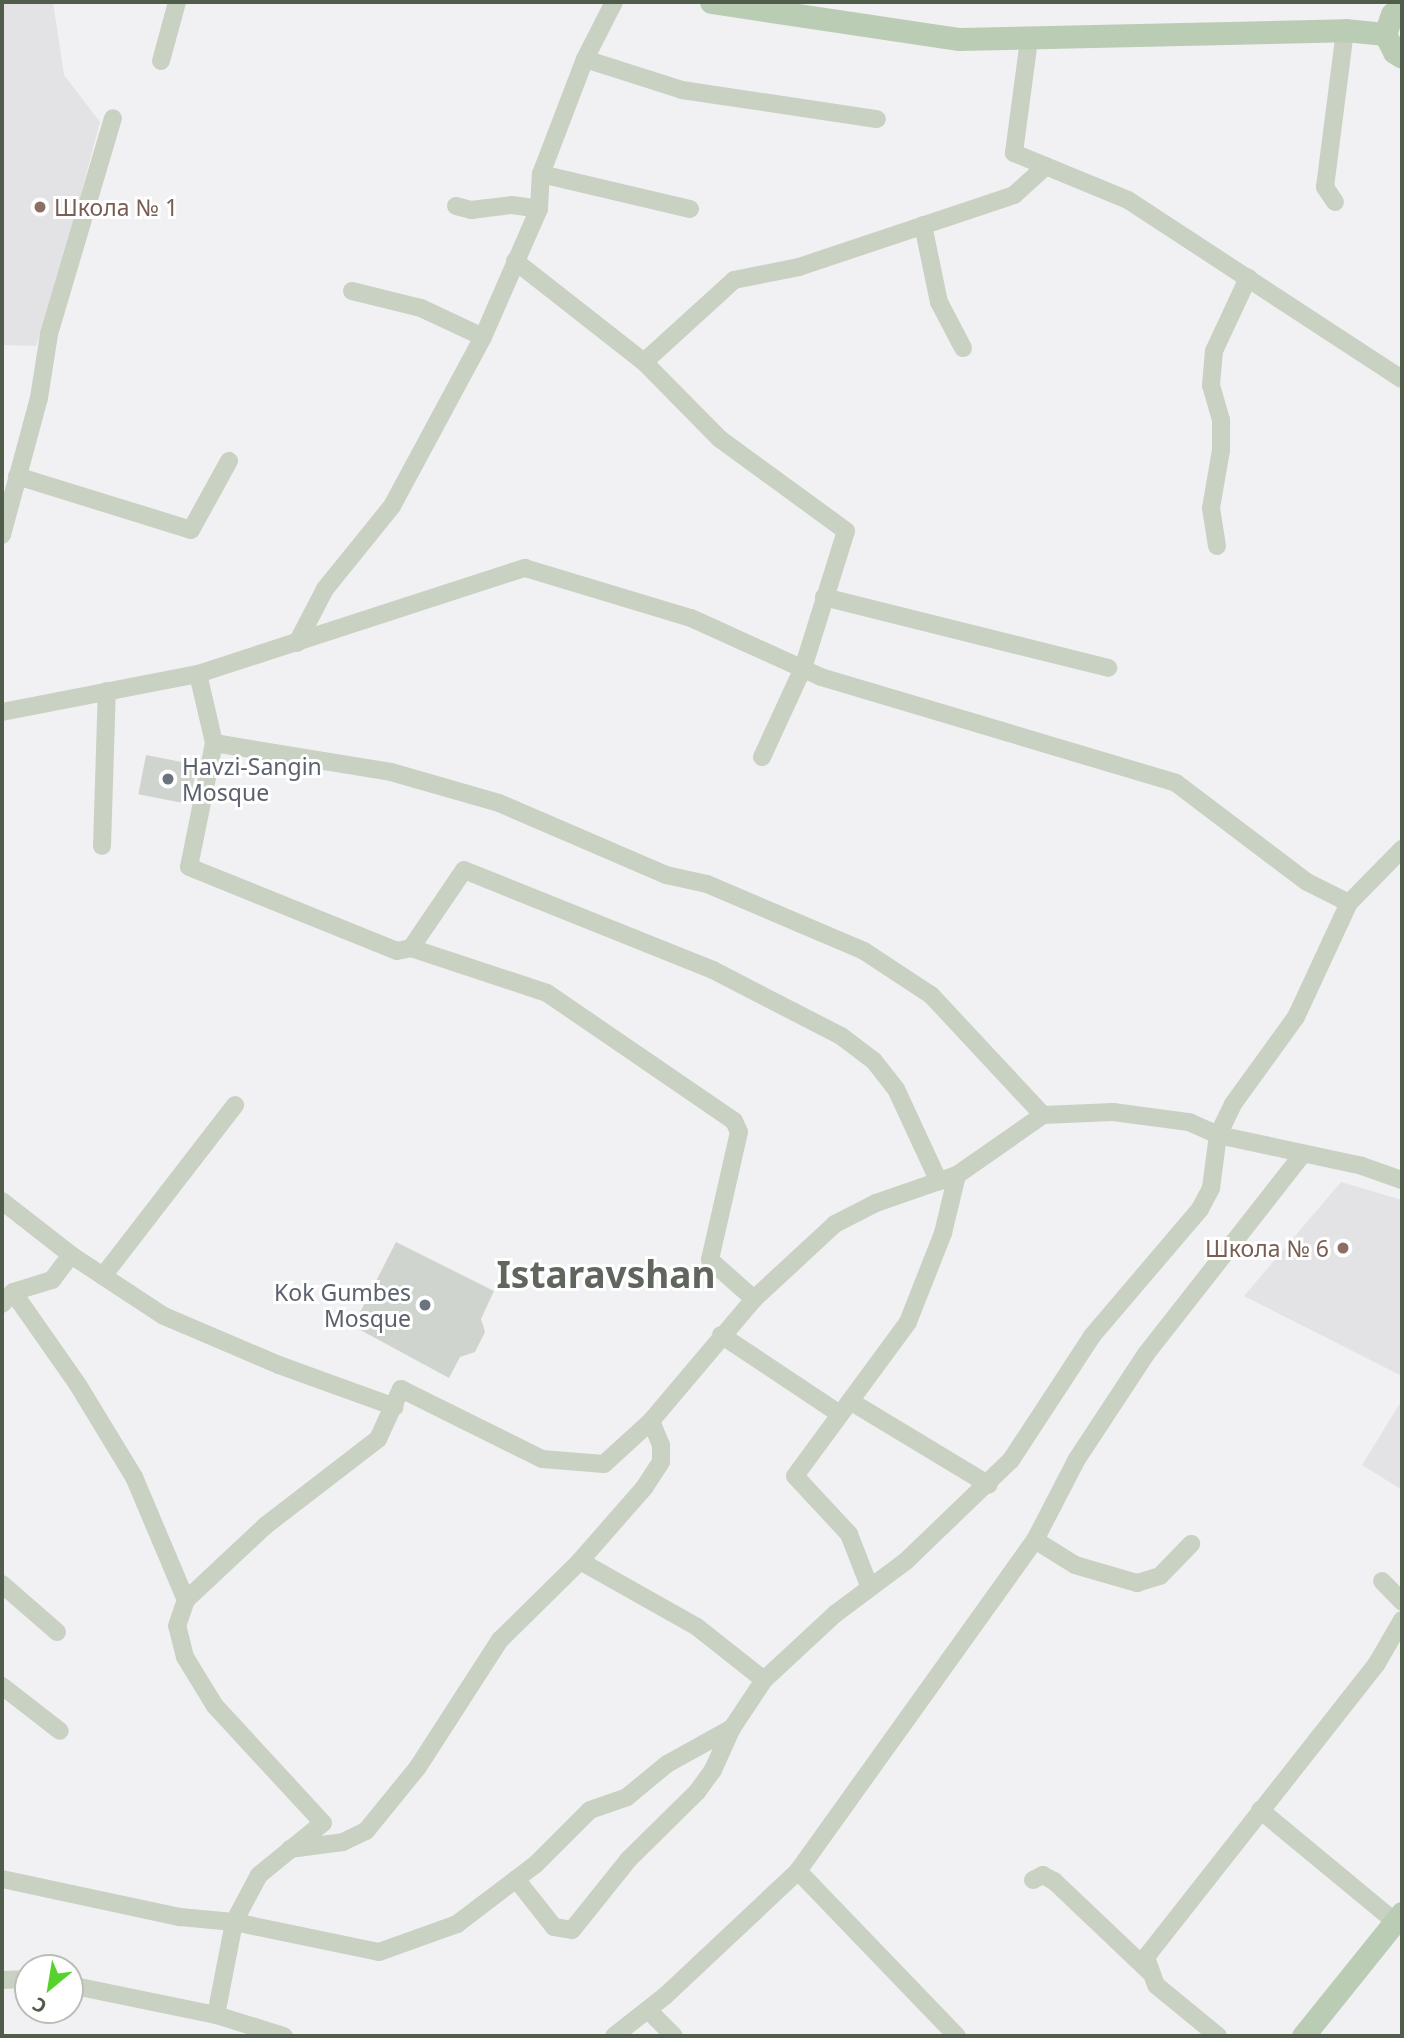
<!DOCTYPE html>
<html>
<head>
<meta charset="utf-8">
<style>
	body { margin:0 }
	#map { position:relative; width:1404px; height:2038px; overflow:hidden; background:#f1f1f3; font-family:"Noto Sans",sans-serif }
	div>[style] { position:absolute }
	.education>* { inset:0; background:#e3e2e4 }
	.building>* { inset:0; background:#cfd5ce; transform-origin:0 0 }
	.minor>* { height:18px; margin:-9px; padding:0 9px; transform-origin:9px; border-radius:9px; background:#c9d1c3 }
	.major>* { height:23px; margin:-11.5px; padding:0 11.5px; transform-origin:11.5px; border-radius:11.5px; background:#bbccb4 }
	.dots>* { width:19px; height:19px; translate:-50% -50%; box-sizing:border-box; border:4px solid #fff; border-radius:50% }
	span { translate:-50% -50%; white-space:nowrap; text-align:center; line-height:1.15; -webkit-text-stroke:6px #fff; paint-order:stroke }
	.education-label { font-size:23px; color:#785e54 }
	.left { translate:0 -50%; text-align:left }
	.right { translate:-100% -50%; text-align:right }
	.worship-label { font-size:23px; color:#5b616d }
	.town-label { font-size:37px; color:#60655e; font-weight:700 }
	.frame { position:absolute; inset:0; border:4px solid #515d4b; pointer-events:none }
	.north { position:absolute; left:14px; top:1954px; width:70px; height:70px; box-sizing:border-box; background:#fff; border:2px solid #b9beb7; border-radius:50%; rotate:210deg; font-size:19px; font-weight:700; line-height:28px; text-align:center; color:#515d4b }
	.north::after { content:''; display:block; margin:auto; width:24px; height:32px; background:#55d22c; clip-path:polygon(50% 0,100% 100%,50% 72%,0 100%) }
</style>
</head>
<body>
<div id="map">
	<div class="education">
		<div style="clip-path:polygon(2px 2px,53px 2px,64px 75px,100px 122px,55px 292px,36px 346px,2px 345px)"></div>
		<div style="clip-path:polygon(1341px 1182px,1402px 1200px,1402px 1376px,1244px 1296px)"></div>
		<div style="clip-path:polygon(1402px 1400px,1402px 1490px,1362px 1465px)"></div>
	</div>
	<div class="building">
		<div style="left:146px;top:755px;width:52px;height:40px;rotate:11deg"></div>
		<div style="clip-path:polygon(396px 1242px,494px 1291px,481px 1319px,485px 1332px,475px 1352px,460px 1357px,449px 1378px,353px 1326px)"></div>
	</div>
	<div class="minor">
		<div style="left:1029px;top:40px;width:114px;rotate:97.6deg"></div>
		<div style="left:1014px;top:153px;width:123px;rotate:22.4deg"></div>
		<div style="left:1128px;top:200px;width:327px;rotate:33.2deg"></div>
		<div style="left:585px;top:59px;width:102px;rotate:17.7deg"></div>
		<div style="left:682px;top:90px;width:197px;rotate:8.5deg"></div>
		<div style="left:161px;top:61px;width:61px;rotate:-74.8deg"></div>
		<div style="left:541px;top:174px;width:153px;rotate:13.2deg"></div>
		<div style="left:1335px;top:202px;width:18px;rotate:-124deg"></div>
		<div style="left:1325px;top:187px;width:158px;rotate:-82.7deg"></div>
		<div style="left:456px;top:206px;width:16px;rotate:15deg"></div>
		<div style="left:471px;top:210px;width:41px;rotate:-7deg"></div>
		<div style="left:512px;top:205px;width:27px;rotate:8deg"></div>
		<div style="left:923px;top:225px;width:79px;rotate:78.3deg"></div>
		<div style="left:939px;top:302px;width:52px;rotate:62.4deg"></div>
		<div style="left:515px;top:261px;width:164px;rotate:38.1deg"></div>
		<div style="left:644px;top:362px;width:108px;rotate:45.4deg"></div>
		<div style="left:720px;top:439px;width:156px;rotate:36.1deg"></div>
		<div style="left:846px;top:531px;width:144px;rotate:107.4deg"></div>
		<div style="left:803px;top:668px;width:98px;rotate:114.7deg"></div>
		<div style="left:352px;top:291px;width:71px;rotate:13.8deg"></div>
		<div style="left:421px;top:308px;width:68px;rotate:25.1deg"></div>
		<div style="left:644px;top:362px;width:122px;rotate:-42.3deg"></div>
		<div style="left:734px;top:280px;width:66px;rotate:-11.3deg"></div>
		<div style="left:799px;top:267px;width:227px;rotate:-18.5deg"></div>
		<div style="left:1014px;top:195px;width:43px;rotate:-42.2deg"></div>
		<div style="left:17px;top:476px;width:182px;rotate:17.2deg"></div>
		<div style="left:191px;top:530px;width:79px;rotate:-61.2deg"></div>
		<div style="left:2px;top:535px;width:142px;rotate:-74.9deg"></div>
		<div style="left:39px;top:398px;width:65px;rotate:-81.1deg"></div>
		<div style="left:49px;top:334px;width:225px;rotate:-73.5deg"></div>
		<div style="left:1217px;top:546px;width:38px;rotate:-99deg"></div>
		<div style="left:1211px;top:508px;width:59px;rotate:-80.2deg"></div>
		<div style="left:1221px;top:450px;width:30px;rotate:-90deg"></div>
		<div style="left:1221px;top:420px;width:36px;rotate:-106deg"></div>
		<div style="left:1211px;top:385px;width:34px;rotate:-85deg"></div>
		<div style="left:1214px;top:351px;width:81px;rotate:-65deg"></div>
		<div style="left:824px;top:597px;width:293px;rotate:14deg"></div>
		<div style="left:297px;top:643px;width:61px;rotate:-62.6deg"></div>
		<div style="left:325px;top:589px;width:107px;rotate:-51.1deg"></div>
		<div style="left:392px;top:506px;width:192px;rotate:-61.7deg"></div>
		<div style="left:483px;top:337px;width:140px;rotate:-66.4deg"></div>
		<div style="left:539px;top:209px;width:35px;rotate:-87deg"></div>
		<div style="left:541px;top:174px;width:123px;rotate:-69.1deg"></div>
		<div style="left:585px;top:59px;width:64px;rotate:-63deg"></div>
		<div style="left:198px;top:674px;width:71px;rotate:76.9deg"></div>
		<div style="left:214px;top:743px;width:126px;rotate:101.4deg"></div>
		<div style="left:189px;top:867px;width:224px;rotate:22deg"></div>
		<div style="left:397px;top:951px;width:14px;rotate:-12deg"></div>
		<div style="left:411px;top:948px;width:143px;rotate:18.3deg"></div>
		<div style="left:547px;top:993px;width:227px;rotate:34.4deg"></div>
		<div style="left:734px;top:1121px;width:12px;rotate:66deg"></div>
		<div style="left:739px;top:1132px;width:131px;rotate:102.8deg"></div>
		<div style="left:710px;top:1260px;width:59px;rotate:41.6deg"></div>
		<div style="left:2px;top:712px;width:200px;rotate:-11deg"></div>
		<div style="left:198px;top:674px;width:344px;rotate:-18deg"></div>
		<div style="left:525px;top:568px;width:173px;rotate:16.8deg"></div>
		<div style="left:691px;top:618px;width:143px;rotate:24.4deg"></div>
		<div style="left:821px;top:677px;width:370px;rotate:16.6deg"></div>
		<div style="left:1176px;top:783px;width:164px;rotate:37.1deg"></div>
		<div style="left:1307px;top:882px;width:47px;rotate:26.6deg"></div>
		<div style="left:214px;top:743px;width:179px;rotate:9.3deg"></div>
		<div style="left:391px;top:772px;width:112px;rotate:16deg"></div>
		<div style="left:499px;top:803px;width:182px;rotate:23.3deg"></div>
		<div style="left:666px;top:875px;width:42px;rotate:12.4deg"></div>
		<div style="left:707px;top:884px;width:171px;rotate:23.1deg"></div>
		<div style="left:864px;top:951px;width:80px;rotate:33.3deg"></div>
		<div style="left:931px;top:995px;width:164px;rotate:47deg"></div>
		<div style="left:102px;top:846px;width:155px;rotate:-88.2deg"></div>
		<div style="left:411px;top:948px;width:94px;rotate:-55.8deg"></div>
		<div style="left:464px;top:870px;width:268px;rotate:21.9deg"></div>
		<div style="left:713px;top:970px;width:144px;rotate:27.3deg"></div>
		<div style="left:841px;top:1036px;width:41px;rotate:37.1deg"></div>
		<div style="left:874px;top:1061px;width:36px;rotate:52deg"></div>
		<div style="left:896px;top:1089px;width:102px;rotate:65.2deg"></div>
		<div style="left:2px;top:1201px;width:88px;rotate:38deg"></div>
		<div style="left:71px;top:1255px;width:111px;rotate:33.3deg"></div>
		<div style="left:164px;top:1316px;width:125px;rotate:23.1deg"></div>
		<div style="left:279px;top:1365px;width:123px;rotate:19.9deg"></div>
		<div style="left:103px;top:1276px;width:216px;rotate:-52.3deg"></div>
		<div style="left:13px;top:1292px;width:113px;rotate:55deg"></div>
		<div style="left:78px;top:1385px;width:108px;rotate:58.7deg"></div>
		<div style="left:134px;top:1477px;width:134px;rotate:67.1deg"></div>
		<div style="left:2px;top:1304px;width:16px;rotate:-47deg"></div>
		<div style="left:13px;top:1292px;width:41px;rotate:-17.1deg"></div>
		<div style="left:52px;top:1280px;width:31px;rotate:-53deg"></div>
		<div style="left:721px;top:1335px;width:143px;rotate:33.6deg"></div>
		<div style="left:850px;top:1401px;width:162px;rotate:31.1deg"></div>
		<div style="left:1035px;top:1540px;width:47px;rotate:32deg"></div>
		<div style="left:1075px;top:1565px;width:65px;rotate:16.2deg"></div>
		<div style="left:1137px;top:1583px;width:24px;rotate:-17deg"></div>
		<div style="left:1160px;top:1576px;width:45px;rotate:-45.9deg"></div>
		<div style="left:580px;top:1561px;width:134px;rotate:29.4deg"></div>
		<div style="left:697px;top:1627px;width:85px;rotate:38.3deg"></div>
		<div style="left:1382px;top:1581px;width:29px;rotate:46deg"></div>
		<div style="left:2px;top:1584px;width:73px;rotate:41.1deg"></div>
		<div style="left:870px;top:1588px;width:58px;rotate:-111.3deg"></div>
		<div style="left:849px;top:1534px;width:79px;rotate:-133deg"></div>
		<div style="left:795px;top:1476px;width:191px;rotate:-53.7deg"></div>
		<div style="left:908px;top:1322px;width:96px;rotate:-68.5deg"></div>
		<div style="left:943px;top:1233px;width:60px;rotate:-76.4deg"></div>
		<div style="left:2px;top:1686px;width:73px;rotate:37.8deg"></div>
		<div style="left:1260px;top:1810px;width:174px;rotate:39.6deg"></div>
		<div style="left:290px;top:1849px;width:53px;rotate:-7.5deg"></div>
		<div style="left:343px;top:1842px;width:25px;rotate:-26deg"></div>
		<div style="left:366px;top:1831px;width:82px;rotate:-50.9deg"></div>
		<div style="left:418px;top:1767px;width:151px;rotate:-57.2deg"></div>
		<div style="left:500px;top:1640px;width:112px;rotate:-44.6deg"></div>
		<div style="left:580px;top:1561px;width:97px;rotate:-48.8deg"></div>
		<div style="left:644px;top:1488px;width:31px;rotate:-57deg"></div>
		<div style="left:661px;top:1462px;width:17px;rotate:-90deg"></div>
		<div style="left:661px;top:1445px;width:26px;rotate:-113deg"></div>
		<div style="left:798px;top:1871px;width:229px;rotate:46.1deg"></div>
		<div style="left:2px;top:1879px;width:182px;rotate:12.1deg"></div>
		<div style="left:180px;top:1917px;width:54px;rotate:5.3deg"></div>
		<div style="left:234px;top:1922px;width:148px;rotate:11.7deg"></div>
		<div style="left:379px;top:1952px;width:83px;rotate:-19.7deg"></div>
		<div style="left:457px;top:1924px;width:99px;rotate:-37.2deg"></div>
		<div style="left:536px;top:1864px;width:76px;rotate:-45deg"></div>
		<div style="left:590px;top:1810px;width:39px;rotate:-19deg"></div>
		<div style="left:627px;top:1797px;width:52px;rotate:-39.5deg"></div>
		<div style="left:667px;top:1764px;width:74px;rotate:-29deg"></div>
		<div style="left:732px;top:1728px;width:58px;rotate:-56.3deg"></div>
		<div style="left:764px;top:1680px;width:97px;rotate:-42.9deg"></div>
		<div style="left:835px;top:1614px;width:89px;rotate:-36.7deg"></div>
		<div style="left:906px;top:1561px;width:146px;rotate:-43.9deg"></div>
		<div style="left:1011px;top:1460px;width:148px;rotate:-56.8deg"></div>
		<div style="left:1092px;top:1336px;width:167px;rotate:-49.6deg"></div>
		<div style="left:1200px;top:1209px;width:24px;rotate:-62deg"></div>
		<div style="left:1211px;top:1188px;width:53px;rotate:-82.5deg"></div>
		<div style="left:1218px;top:1135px;width:34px;rotate:-64deg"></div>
		<div style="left:1233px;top:1104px;width:107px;rotate:-54.1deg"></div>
		<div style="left:1296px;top:1017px;width:126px;rotate:-65.1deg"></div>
		<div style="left:1349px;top:903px;width:76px;rotate:-45.5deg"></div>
		<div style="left:516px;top:1879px;width:61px;rotate:51.6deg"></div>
		<div style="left:554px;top:1927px;width:18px;rotate:9deg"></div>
		<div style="left:572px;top:1930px;width:90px;rotate:-51.3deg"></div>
		<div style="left:628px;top:1860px;width:97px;rotate:-44.6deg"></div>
		<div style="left:697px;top:1792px;width:27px;rotate:-54deg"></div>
		<div style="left:713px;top:1770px;width:46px;rotate:-65.7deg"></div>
		<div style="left:1033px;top:1880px;width:11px;rotate:-27deg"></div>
		<div style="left:1043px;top:1875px;width:13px;rotate:29deg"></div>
		<div style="left:1054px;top:1881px;width:132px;rotate:43.5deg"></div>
		<div style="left:2px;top:1980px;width:26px;rotate:-2deg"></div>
		<div style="left:70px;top:1985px;width:149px;rotate:11.6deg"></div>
		<div style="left:216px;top:2015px;width:71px;rotate:17.2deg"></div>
		<div style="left:649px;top:2011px;width:35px;rotate:45deg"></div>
		<div style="left:216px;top:2015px;width:95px;rotate:-79deg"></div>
		<div style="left:234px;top:1922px;width:53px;rotate:-62deg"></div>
		<div style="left:259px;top:1875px;width:82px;rotate:-39.1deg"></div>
		<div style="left:323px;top:1823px;width:159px;rotate:-132.7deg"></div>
		<div style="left:215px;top:1706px;width:57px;rotate:-121.5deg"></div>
		<div style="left:185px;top:1657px;width:32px;rotate:-104deg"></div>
		<div style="left:177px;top:1626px;width:28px;rotate:-71deg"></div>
		<div style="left:186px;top:1600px;width:108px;rotate:-43.1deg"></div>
		<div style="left:265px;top:1526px;width:143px;rotate:-37.6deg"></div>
		<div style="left:378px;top:1439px;width:55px;rotate:-65.3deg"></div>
		<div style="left:401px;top:1389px;width:157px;rotate:26.4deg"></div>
		<div style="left:542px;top:1459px;width:62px;rotate:4.6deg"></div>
		<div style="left:604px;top:1464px;width:64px;rotate:-42.5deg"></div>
		<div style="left:651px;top:1421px;width:160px;rotate:-49.8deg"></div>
		<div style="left:754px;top:1299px;width:110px;rotate:-42.8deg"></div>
		<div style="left:835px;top:1224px;width:46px;rotate:-27.1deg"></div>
		<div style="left:876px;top:1203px;width:86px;rotate:-19.1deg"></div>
		<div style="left:957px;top:1175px;width:105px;rotate:-34.9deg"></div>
		<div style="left:1043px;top:1115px;width:70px;rotate:-2.5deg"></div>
		<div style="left:1113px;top:1112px;width:77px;rotate:7.5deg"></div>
		<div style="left:1189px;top:1122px;width:32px;rotate:24deg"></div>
		<div style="left:1218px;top:1135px;width:147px;rotate:12.1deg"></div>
		<div style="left:1362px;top:1166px;width:42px;rotate:19.3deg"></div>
		<div style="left:614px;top:2036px;width:65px;rotate:-38.1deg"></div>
		<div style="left:665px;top:1996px;width:183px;rotate:-43.2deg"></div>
		<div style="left:798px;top:1871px;width:407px;rotate:-54.4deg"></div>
		<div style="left:1035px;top:1540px;width:91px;rotate:-62.6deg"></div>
		<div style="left:1077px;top:1459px;width:126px;rotate:-56.7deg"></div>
		<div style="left:1146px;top:1354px;width:251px;rotate:-51.9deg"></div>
		<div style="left:1218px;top:2036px;width:80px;rotate:-140.6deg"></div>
		<div style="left:1156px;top:1985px;width:30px;rotate:-110deg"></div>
		<div style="left:1146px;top:1957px;width:372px;rotate:-51.8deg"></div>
		<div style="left:1376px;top:1665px;width:52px;rotate:-60deg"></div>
	</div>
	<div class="major">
		<div style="left:711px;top:2px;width:251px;rotate:8.5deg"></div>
		<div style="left:959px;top:39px;width:386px;rotate:-1.3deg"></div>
		<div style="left:1345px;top:30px;width:40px;rotate:5.7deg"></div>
		<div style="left:1402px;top:7px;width:12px;rotate:145deg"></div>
		<div style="left:1392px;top:14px;width:21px;rotate:109deg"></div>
		<div style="left:1385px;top:34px;width:20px;rotate:63deg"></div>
		<div style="left:1394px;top:52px;width:9px;rotate:32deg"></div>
		<div style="left:1303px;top:2036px;width:158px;rotate:-51.2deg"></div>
	</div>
	<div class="dots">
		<div style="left:40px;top:207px;background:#8d6e63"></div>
		<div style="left:168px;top:779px;background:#6b7280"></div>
		<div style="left:1343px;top:1248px;background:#8d6e63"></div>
		<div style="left:425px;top:1305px;background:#6b7280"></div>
	</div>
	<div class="education-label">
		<span class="left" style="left:54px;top:207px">Школа № 1</span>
		<span class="right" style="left:1329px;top:1248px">Школа № 6</span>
	</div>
	<div class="worship-label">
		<span class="left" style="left:182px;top:779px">Havzi-Sangin<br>Mosque</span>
		<span class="right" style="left:411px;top:1305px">Kok Gumbes<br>Mosque</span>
	</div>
	<div class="town-label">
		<span style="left:606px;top:1274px">Istaravshan</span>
	</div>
	<div class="frame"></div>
	<div class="north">С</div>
</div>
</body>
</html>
